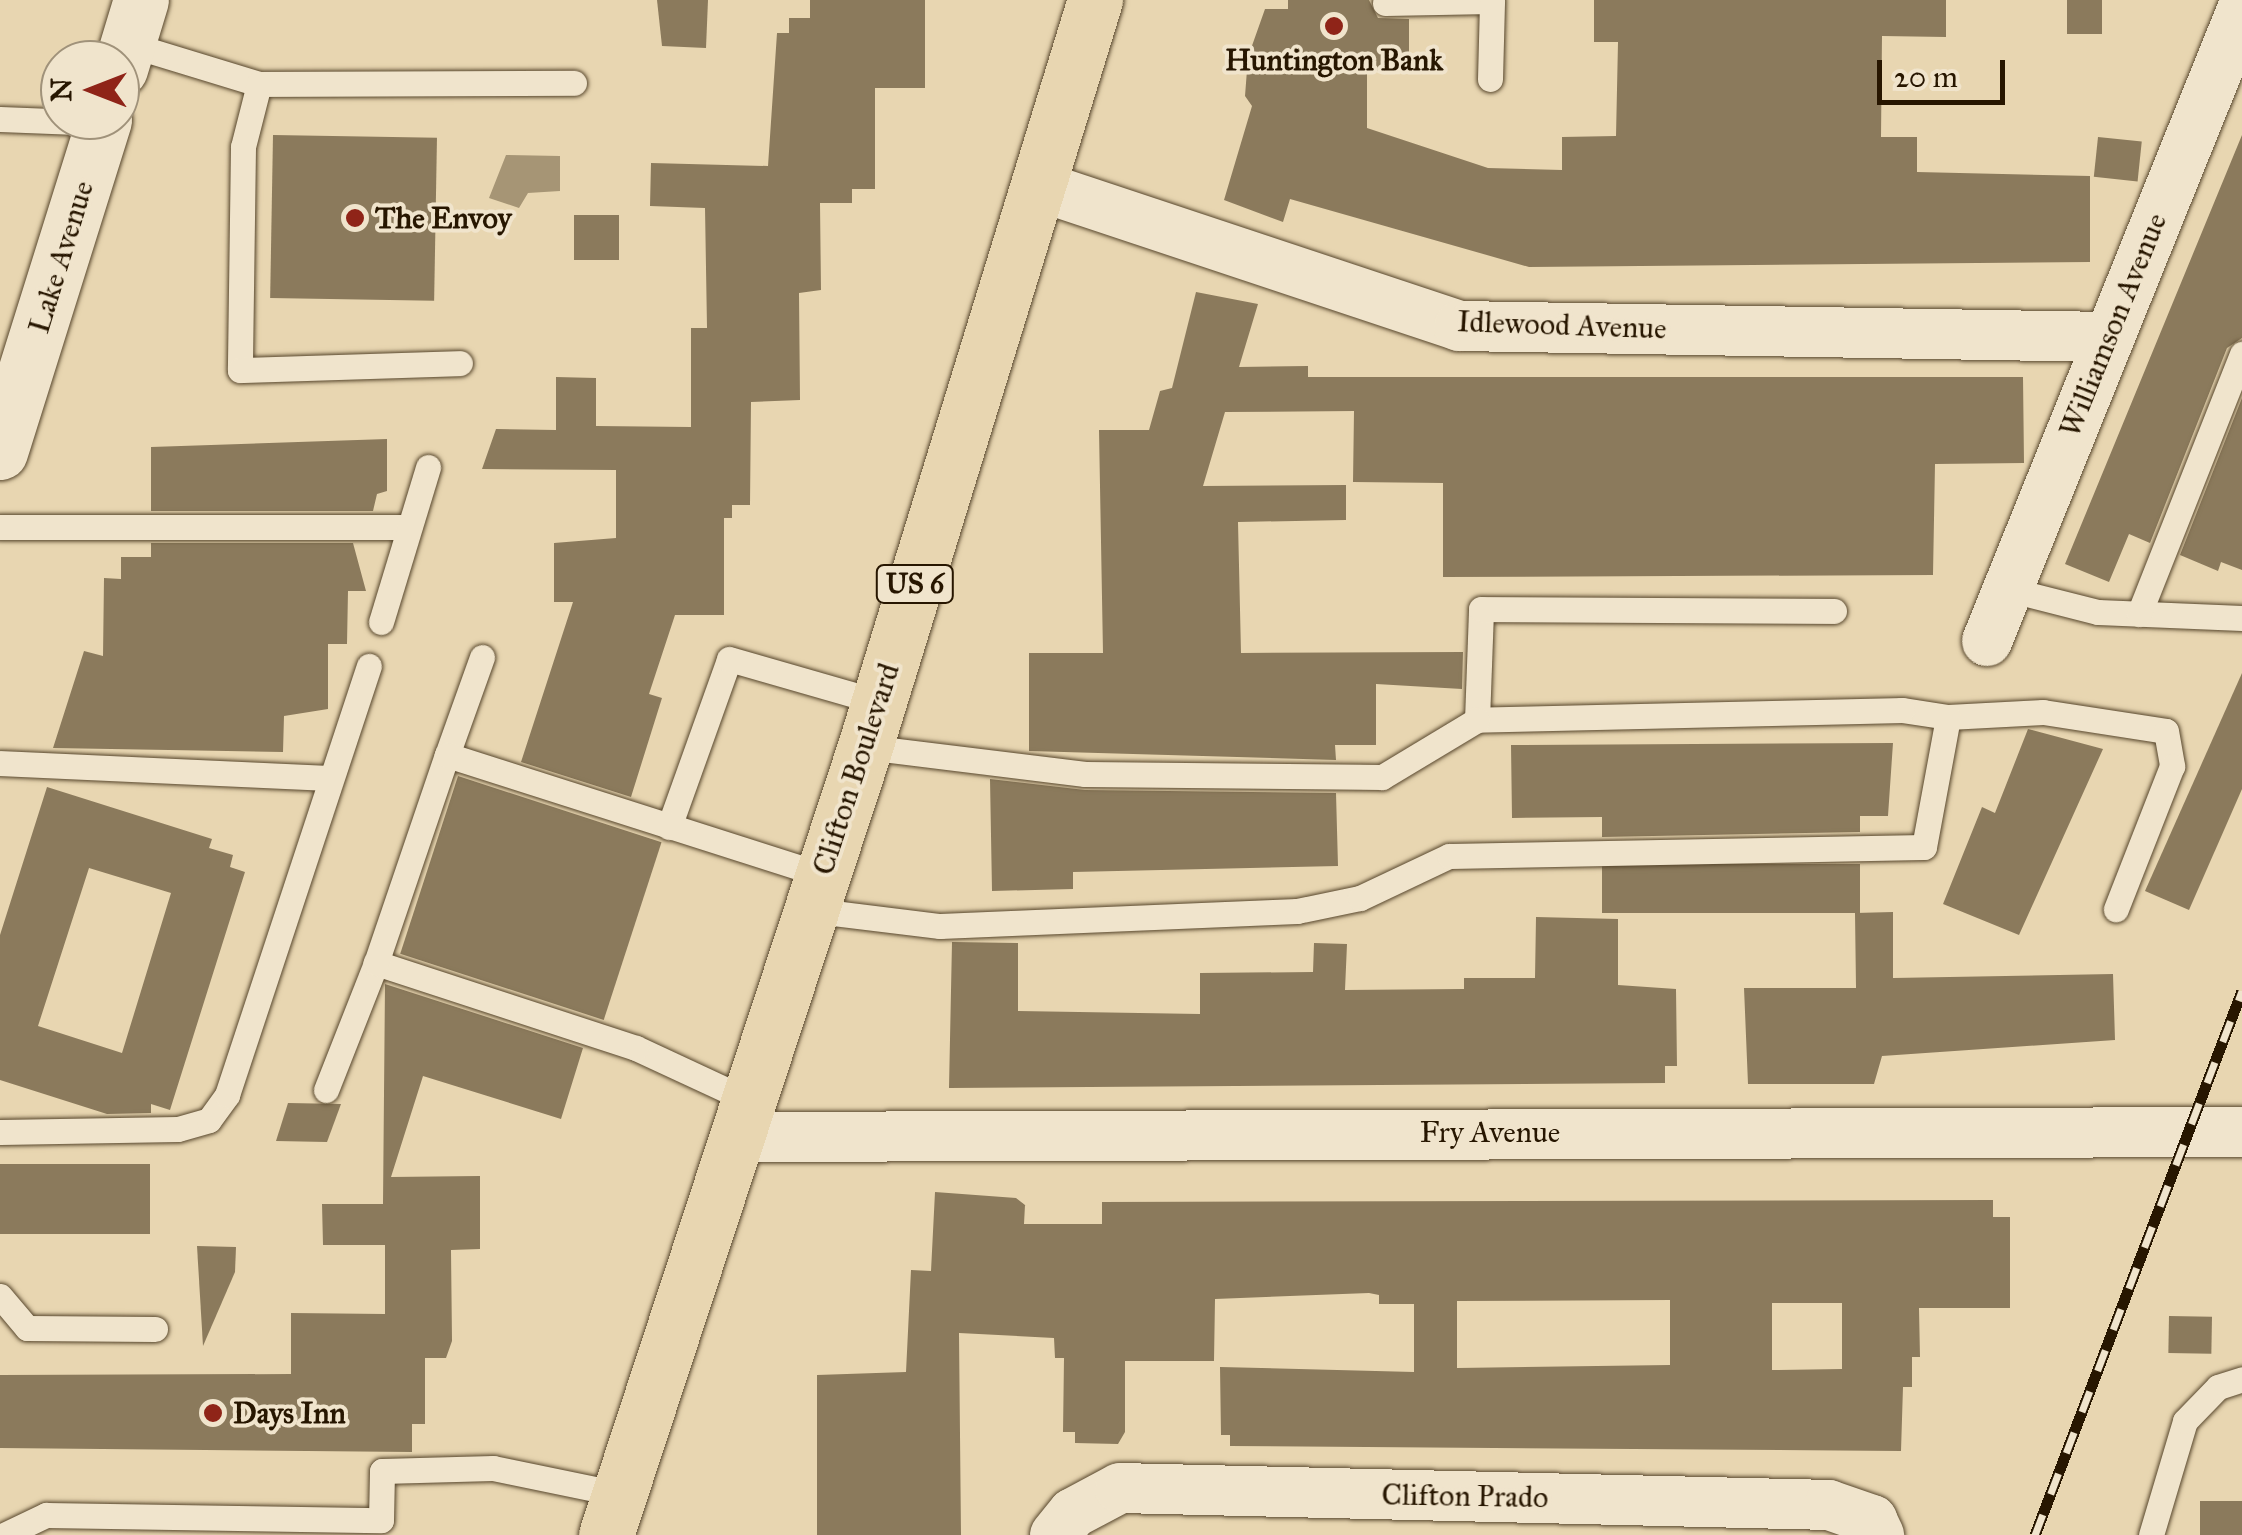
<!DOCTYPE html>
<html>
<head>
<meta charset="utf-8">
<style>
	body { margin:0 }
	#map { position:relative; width:2242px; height:1535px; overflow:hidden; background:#e8d6b1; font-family:"IM FELL Great Primer",serif }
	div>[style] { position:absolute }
	.water>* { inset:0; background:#a69575 }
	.building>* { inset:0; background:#8b7a5c; transform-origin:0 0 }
	.roads { filter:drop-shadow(0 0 2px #57462c) drop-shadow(0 0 2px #57462c) }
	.lane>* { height:25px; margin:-12.5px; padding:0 12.5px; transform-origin:12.5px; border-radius:12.5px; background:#f0e4cc }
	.street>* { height:50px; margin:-25px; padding:0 25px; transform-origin:25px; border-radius:25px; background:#f0e4cc }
	.secondary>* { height:55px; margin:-27.5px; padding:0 27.5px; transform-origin:27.5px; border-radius:27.5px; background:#f0e4cc }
	.primary>* { height:55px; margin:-27.5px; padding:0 27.5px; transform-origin:27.5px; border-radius:27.5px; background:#e8d6b1 }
	.rail>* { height:11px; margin-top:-5.5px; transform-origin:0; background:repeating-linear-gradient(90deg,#f0e4cc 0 22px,#271600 0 44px); box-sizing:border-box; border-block:2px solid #271600 }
	.dots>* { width:28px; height:28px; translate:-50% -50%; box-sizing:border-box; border:5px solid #f0e4cc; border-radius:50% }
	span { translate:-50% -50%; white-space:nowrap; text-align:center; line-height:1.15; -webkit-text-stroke:8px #f0e4cc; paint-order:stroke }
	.shield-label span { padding:2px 8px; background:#f0e4cc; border:2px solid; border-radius:8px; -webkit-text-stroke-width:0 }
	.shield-label { font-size:28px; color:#271600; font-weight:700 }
	.poi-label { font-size:30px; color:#271600; font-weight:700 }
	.left { translate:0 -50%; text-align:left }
	.street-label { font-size:30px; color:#271600 }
	.north { position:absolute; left:40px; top:40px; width:100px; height:100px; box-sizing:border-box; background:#f0e4cc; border:2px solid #a0927a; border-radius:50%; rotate:270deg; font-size:28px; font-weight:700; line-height:40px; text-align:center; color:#271600 }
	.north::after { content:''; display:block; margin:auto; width:35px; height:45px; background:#8f2418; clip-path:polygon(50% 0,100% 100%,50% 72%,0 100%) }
	.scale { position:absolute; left:1877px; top:60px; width:128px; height:45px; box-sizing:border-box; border:5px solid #271600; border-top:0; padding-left:12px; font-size:30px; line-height:35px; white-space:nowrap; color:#271600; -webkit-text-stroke:8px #f0e4cc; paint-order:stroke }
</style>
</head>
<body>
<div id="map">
	<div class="water">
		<div style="clip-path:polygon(506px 155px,560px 156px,560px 191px,528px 193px,519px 208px,489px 198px)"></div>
	</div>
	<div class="building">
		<div style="clip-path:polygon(657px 0,708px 0,706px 48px,662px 46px)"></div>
		<div style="clip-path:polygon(810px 0,925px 0,925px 88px,875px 88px,875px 189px,852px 189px,852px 203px,820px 203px,821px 290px,799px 293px,800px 400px,751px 402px,750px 505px,732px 505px,732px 518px,724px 518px,724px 615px,675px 615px,649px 694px,662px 698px,631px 797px,521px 762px,573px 602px,554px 602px,554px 543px,616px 538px,616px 470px,482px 469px,496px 429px,556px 430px,556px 377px,596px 378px,596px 426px,691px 427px,691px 328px,707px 328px,705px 208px,650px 206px,651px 163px,768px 166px,777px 33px,789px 33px,789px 18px,810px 18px)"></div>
		<div style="clip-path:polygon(1288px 0,1369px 0,1378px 18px,1409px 19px,1409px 71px,1367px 71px,1367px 128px,1488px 168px,1562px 170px,1562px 137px,1616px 136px,1618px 42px,1594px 42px,1594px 0,1946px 0,1946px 37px,1882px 36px,1881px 137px,1917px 137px,1917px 172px,2090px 176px,2090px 262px,1529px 267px,1290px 199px,1283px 222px,1224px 200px,1252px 106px,1245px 96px,1248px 57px,1265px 9px,1288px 9px)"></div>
		<div style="left:2067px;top:0;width:35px;height:34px"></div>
		<div style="left:273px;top:135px;width:164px;height:163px;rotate:1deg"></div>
		<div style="clip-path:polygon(2242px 135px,2242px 338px,2227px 348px,2150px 543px,2129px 534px,2109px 582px,2065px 564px)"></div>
		<div style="left:2098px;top:137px;width:44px;height:40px;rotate:6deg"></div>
		<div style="left:574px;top:215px;width:45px;height:45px"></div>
		<div style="clip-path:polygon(1196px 292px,1258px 304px,1239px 367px,1308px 366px,1308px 377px,2023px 377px,2024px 463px,1935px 464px,1933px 575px,1443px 577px,1443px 483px,1353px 482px,1354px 411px,1225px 412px,1203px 486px,1346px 485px,1346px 520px,1238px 522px,1241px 653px,1463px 652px,1462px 689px,1376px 684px,1376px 745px,1335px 745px,1336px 760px,1029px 751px,1029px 653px,1103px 653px,1099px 430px,1149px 430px,1160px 391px,1172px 388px)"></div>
		<div style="clip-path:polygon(2242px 398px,2242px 570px,2221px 562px,2218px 571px,2180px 555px)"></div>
		<div style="clip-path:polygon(387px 439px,387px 491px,377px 494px,373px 511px,151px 511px,151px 447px)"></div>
		<div style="clip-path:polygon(151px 543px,353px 543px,366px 591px,348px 591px,347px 644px,328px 644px,328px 709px,284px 716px,283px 752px,53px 748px,84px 651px,103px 656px,104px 578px,121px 579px,121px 557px,151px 557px)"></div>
		<div style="clip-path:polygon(2242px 673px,2242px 789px,2189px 910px,2145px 891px)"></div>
		<div style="clip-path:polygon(2028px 729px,2103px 749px,2019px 935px,1943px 904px,1982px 807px,1995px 813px)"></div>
		<div style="clip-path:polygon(1893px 743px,1888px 816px,1860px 816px,1860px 832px,1602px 837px,1602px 817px,1512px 818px,1511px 745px)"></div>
		<div style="left:458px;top:776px;width:214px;height:187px;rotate:18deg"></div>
		<div style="clip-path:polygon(990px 779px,1085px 790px,1336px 793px,1338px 866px,1073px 872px,1073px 889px,992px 891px)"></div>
		<div style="clip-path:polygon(evenodd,47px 787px,212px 839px,209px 848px,233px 855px,230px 867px,245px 872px,170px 1110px,151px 1104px,151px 1113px,107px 1114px,0 1080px,0 935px,47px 787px,89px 868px,171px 893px,122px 1053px,38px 1026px,89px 868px)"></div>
		<div style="left:1860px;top:864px;width:49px;height:258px;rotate:90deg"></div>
		<div style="clip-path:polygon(1893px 912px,1893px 978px,2113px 974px,2115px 1040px,1882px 1056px,1874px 1084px,1748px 1084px,1744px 988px,1856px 988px,1855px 913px)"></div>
		<div style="clip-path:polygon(1536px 917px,1618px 919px,1618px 985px,1676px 989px,1677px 1066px,1665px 1066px,1665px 1083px,949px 1088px,952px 942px,1018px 943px,1018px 1011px,1200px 1014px,1200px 973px,1313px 972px,1314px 943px,1347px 944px,1345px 990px,1464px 989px,1464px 978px,1535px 978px)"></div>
		<div style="clip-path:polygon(385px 984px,583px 1048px,561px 1119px,423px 1076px,391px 1177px,480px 1176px,480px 1249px,451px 1250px,452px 1341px,446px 1358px,425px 1358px,425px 1424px,412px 1424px,412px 1452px,0 1448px,0 1375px,291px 1374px,291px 1313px,385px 1314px,385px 1245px,323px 1245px,322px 1204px,383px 1204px)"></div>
		<div style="clip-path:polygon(288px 1103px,341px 1104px,327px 1142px,276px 1141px)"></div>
		<div style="left:0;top:1164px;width:150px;height:70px"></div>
		<div style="clip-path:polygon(evenodd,935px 1192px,1016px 1198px,1025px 1205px,1024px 1224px,1102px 1224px,1102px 1202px,1993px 1200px,1993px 1217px,2010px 1217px,2010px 1308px,1919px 1308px,1920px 1357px,1912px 1357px,1912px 1387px,1903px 1387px,1901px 1451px,1230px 1446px,1230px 1435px,1221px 1435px,1220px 1367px,1414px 1372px,1414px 1304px,1379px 1304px,1379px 1295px,1369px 1293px,1215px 1299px,1214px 1361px,1125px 1361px,1125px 1432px,1118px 1444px,1075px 1443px,1075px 1432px,1063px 1432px,1064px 1358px,1055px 1358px,1054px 1338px,959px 1333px,961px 1535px,817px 1535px,817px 1375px,906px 1372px,911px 1270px,931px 1271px,935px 1192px,1670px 1300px,1670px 1365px,1457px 1368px,1457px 1301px,1670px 1300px,935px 1192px,1772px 1303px,1842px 1303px,1842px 1369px,1772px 1370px,1772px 1303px)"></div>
		<div style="clip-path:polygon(197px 1246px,236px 1247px,235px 1272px,203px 1346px)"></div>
		<div style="left:2169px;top:1316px;width:43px;height:37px;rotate:1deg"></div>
		<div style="left:2242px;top:1501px;width:34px;height:42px;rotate:90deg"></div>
	</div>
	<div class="roads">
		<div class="lane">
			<div style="left:1385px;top:3px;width:107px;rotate:-1.1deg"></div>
			<div style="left:128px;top:44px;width:137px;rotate:17deg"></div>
			<div style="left:259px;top:84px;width:315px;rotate:-0.2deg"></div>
			<div style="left:1490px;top:79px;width:79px;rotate:-88.5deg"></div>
			<div style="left:259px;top:84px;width:65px;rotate:104.3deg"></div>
			<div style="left:243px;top:147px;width:223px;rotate:90.8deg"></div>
			<div style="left:240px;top:370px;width:220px;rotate:-1.8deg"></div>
			<div style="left:0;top:119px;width:103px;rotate:2.2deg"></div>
			<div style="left:0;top:527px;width:409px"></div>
			<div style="left:2007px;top:589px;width:94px;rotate:14.2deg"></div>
			<div style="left:2098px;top:612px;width:144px;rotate:2.4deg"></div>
			<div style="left:2139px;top:614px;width:280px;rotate:-68.4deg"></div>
			<div style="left:381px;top:622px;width:162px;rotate:-73.1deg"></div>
			<div style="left:1948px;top:717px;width:95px;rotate:-3deg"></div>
			<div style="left:2043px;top:712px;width:124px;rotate:8.8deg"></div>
			<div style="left:2166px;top:731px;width:36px;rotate:80deg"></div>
			<div style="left:2172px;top:766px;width:154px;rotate:111.4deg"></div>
			<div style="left:1477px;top:720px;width:111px;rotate:-87.9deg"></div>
			<div style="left:1481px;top:609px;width:353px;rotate:0.3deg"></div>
			<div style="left:447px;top:755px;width:104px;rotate:-70.3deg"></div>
			<div style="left:0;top:763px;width:328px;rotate:2.6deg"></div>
			<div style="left:669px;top:827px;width:178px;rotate:-70.3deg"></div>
			<div style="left:729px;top:659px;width:156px;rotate:16deg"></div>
			<div style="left:809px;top:910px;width:132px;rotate:7deg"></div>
			<div style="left:940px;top:926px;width:357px;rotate:-2.4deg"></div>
			<div style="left:1297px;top:911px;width:64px;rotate:-11.7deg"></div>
			<div style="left:1360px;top:898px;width:98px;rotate:-25.3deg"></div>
			<div style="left:1449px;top:856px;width:475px;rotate:-1.1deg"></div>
			<div style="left:1924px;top:847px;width:132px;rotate:-79.5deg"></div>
			<div style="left:1948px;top:717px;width:47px;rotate:-171.3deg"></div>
			<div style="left:1902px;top:710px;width:425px;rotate:178.7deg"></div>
			<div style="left:1477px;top:720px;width:111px;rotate:149deg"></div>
			<div style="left:1382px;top:777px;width:297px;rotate:-179.4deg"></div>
			<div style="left:1085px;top:774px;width:222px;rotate:-173deg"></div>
			<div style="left:326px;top:1090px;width:136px;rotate:-68.5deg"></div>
			<div style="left:750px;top:1101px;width:126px;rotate:-155.1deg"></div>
			<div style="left:636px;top:1048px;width:274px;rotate:-161.9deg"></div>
			<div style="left:376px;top:963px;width:220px;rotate:-71.2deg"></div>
			<div style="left:447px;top:755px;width:394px;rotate:17.7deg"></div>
			<div style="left:0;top:1132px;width:178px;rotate:-1deg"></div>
			<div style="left:178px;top:1129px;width:32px;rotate:-16deg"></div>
			<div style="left:209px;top:1120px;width:31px;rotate:-54deg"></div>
			<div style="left:227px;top:1095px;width:452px;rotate:-71.7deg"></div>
			<div style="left:0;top:1296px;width:42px;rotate:49.8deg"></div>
			<div style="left:27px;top:1328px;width:128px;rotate:0.4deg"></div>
			<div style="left:4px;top:1535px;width:47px;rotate:-25.5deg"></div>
			<div style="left:46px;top:1515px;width:335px;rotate:0.9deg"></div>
			<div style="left:381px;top:1520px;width:49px;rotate:-88.8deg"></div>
			<div style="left:382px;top:1471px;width:111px;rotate:-1.5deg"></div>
			<div style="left:493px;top:1468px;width:130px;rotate:11.6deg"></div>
			<div style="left:2151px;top:1535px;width:119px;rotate:-73.4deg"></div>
			<div style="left:2185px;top:1421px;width:47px;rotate:-45.9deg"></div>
			<div style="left:2218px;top:1387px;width:25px;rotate:-18deg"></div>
		</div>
		<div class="street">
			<div style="left:1039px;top:186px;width:443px;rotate:18.4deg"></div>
			<div style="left:1459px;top:326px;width:648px;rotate:0.97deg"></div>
			<div style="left:1987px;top:641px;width:681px;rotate:-68deg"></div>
			<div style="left:738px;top:1137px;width:1504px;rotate:-0.19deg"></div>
			<div style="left:1055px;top:1535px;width:28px;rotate:-51deg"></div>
			<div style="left:1073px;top:1513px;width:53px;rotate:-28deg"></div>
			<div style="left:1120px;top:1488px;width:709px;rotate:1.37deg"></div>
			<div style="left:1829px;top:1505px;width:46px;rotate:19.2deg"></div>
			<div style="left:1872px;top:1520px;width:17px;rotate:65deg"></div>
		</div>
		<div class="secondary">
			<div style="left:120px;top:69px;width:72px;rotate:-73.1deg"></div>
			<div style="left:0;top:452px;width:348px;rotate:-72.6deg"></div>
		</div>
		<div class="primary">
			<div style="left:606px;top:1535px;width:829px;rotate:-71.81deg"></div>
			<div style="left:865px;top:747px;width:782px;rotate:-72.89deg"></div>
		</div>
	</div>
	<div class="rail">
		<div style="left:2035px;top:1535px;width:582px;rotate:-69.17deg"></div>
	</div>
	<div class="dots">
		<div style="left:1334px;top:26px;background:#8f2418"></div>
		<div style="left:355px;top:218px;background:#8f2418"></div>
		<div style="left:213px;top:1413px;background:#8f2418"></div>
	</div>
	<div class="shield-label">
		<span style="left:915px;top:584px">US 6</span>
	</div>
	<div class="poi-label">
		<span style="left:1334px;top:60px">Huntington Bank</span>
		<span class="left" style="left:375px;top:218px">The Envoy</span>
		<span class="left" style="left:233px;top:1413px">Days Inn</span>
	</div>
	<div class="street-label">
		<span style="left:61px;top:257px;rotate:-73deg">Lake Avenue</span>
		<span style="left:1562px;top:325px;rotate:2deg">Idlewood Avenue</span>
		<span style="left:2113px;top:325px;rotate:-68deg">Williamson Avenue</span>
		<span style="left:856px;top:769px;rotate:-72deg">Clifton Boulevard</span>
		<span style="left:1490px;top:1132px">Fry Avenue</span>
		<span style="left:1465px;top:1496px;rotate:1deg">Clifton Prado</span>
	</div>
	<div class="north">N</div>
	<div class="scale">20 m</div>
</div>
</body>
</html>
